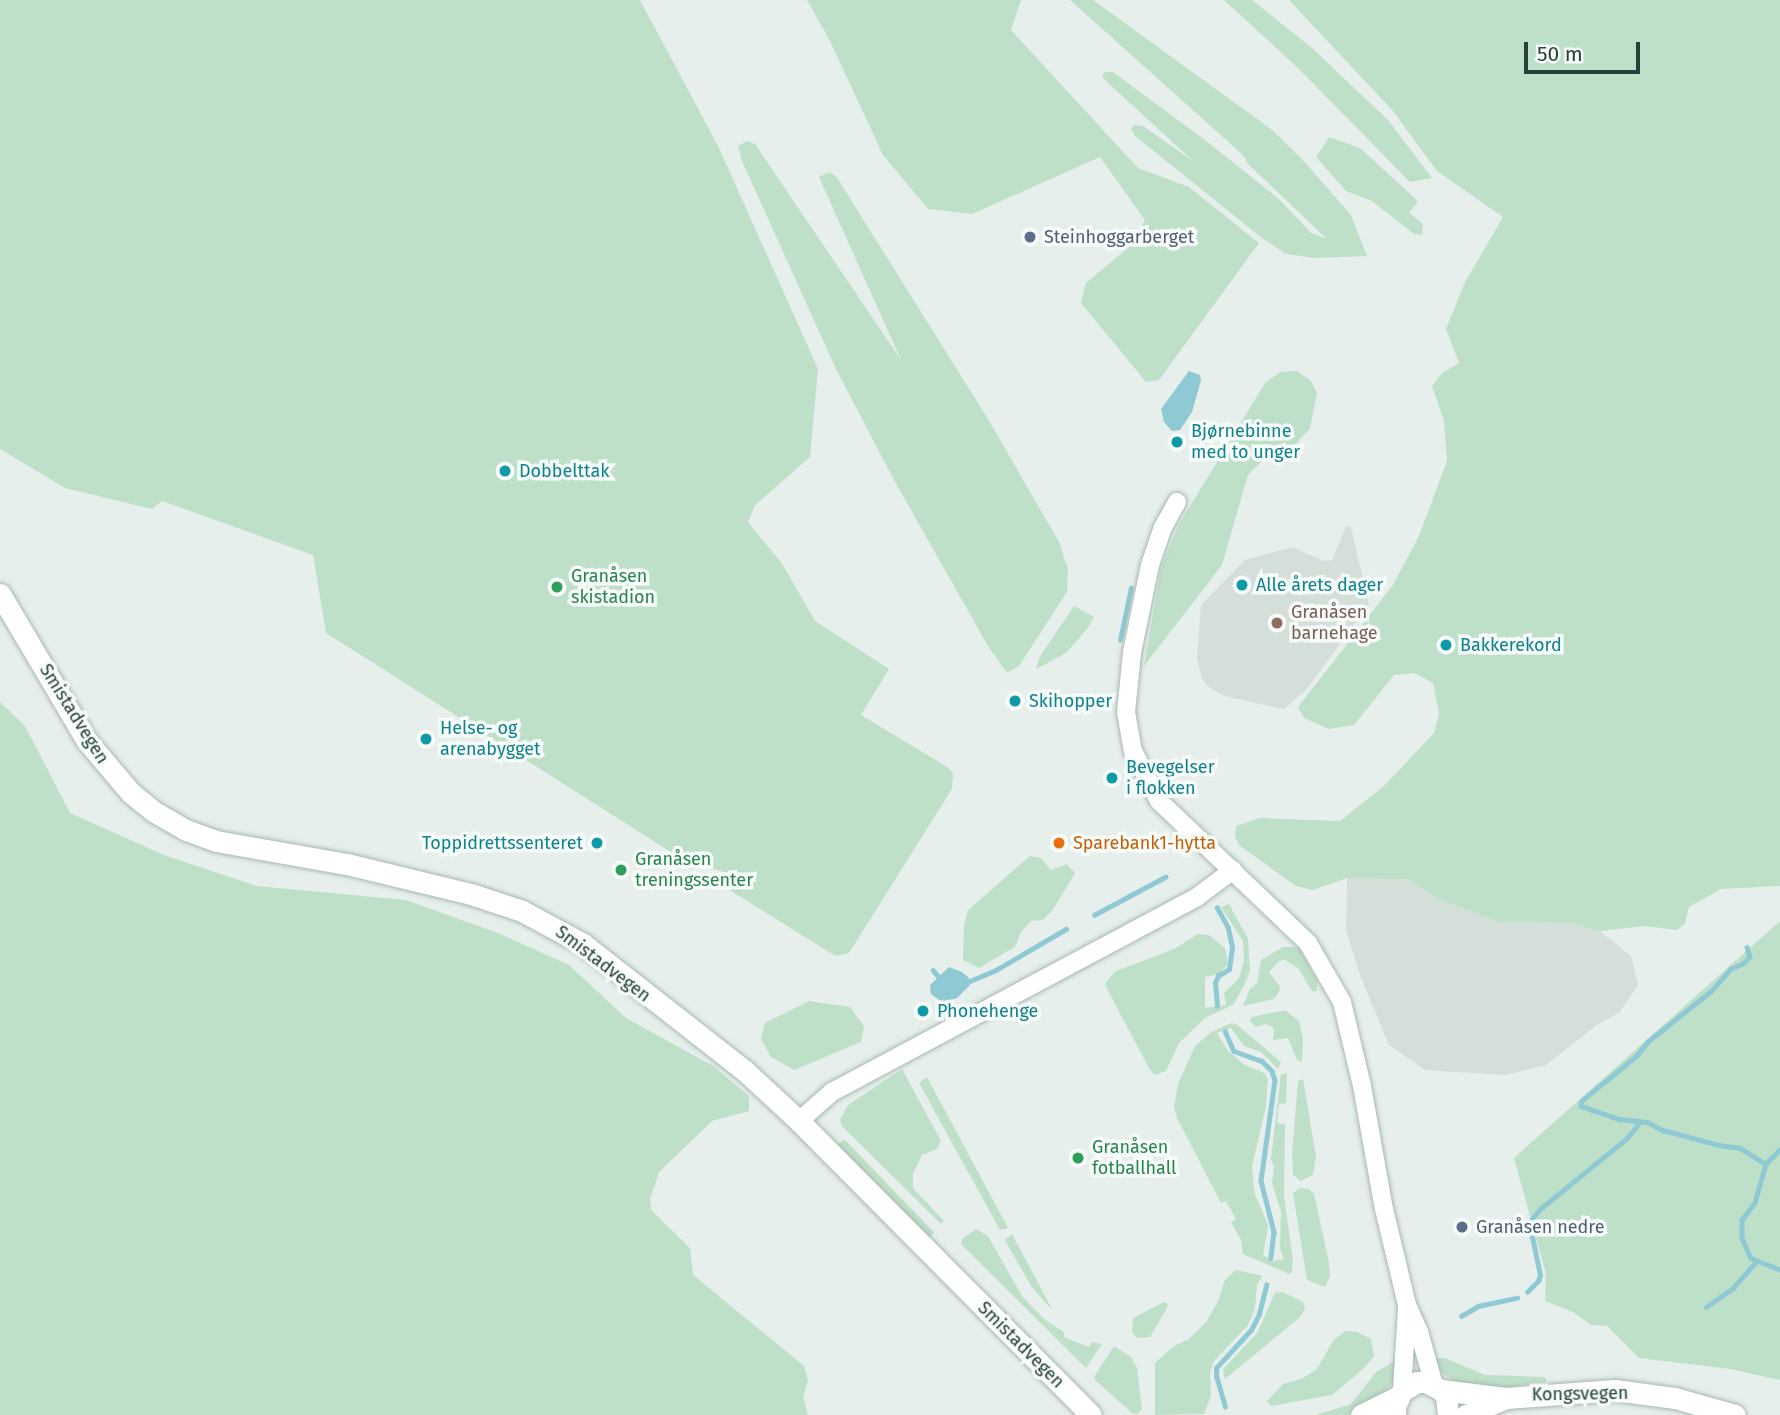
<!DOCTYPE html>
<html>
<head>
<meta charset="utf-8">
<style>
	body { margin:0 }
	#map { position:relative; width:1780px; height:1415px; overflow:hidden; background:#e6efeb; font-family:"Fira Sans",sans-serif }
	div>[style] { position:absolute }
	.built>* { inset:0; background:#d4dfda }
	.green>* { inset:0; background:#bfe0c8; transform-origin:0 0 }
	.water>* { inset:0; background:#8ec9d4 }
	.stream>* { height:4.5px; margin:-2.25px; padding:0 2.25px; transform-origin:2.25px; border-radius:2.25px; background:#8ec9d4 }
	.roads { filter:drop-shadow(0 0 2px #a8b8b2) drop-shadow(0 0 2px #a8b8b2) }
	.minor>* { height:18px; margin:-9px; padding:0 9px; transform-origin:9px; border-radius:9px; background:#fff }
	.tertiary>* { height:21px; margin:-10.5px; padding:0 10.5px; transform-origin:10.5px; border-radius:10.5px; background:#fff }
	.secondary>* { height:21px; margin:-10.5px; padding:0 10.5px; transform-origin:10.5px; border-radius:10.5px; background:#fff }
	.dots>* { width:19px; height:19px; translate:-50% -50%; box-sizing:border-box; border:4px solid #f7fbf9; border-radius:50% }
	span { translate:-50% -50%; white-space:nowrap; text-align:center; line-height:1.15; -webkit-text-stroke:7px #f7fbf9; paint-order:stroke }
	.service-label { font-size:18px; color:#4e5e75 }
	.left { translate:0 -50%; text-align:left }
	.culture-label { font-size:18px; color:#0d838f }
	.right { translate:-100% -50%; text-align:right }
	.leisure-label { font-size:18px; color:#27864d }
	.education-label { font-size:18px; color:#785e54 }
	.street-label { font-size:18px; color:#24423a }
	.food-label { font-size:18px; color:#c56008 }
	.scale { position:absolute; left:1524px; top:42px; width:116px; height:32px; box-sizing:border-box; border:4px solid #24423a; border-top:0; padding-left:9px; font-size:21px; line-height:24px; white-space:nowrap; color:#24423a; -webkit-text-stroke:5px #f7fbf9; paint-order:stroke }
</style>
</head>
<body>
<div id="map">
	<div class="built">
		<div style="clip-path:polygon(1346px 526px,1351px 528px,1369px 605px,1306px 690px,1284px 709px,1224px 696px,1207px 686px,1202px 679px,1197px 659px,1201px 605px,1245px 560px,1292px 547px,1324px 561px,1332px 560px)"></div>
		<div style="clip-path:polygon(1376px 876px,1407px 879px,1437px 898px,1498px 922px,1572px 923px,1600px 931px,1631px 956px,1638px 985px,1619px 1013px,1597px 1025px,1546px 1065px,1506px 1075px,1425px 1070px,1389px 1045px,1361px 978px,1346px 931px,1347px 878px)"></div>
	</div>
	<div class="green">
		<div style="clip-path:polygon(0 0,640px 0,719px 148px,818px 369px,810px 457px,755px 505px,748px 522px,783px 565px,815px 621px,889px 669px,861px 715px,949px 768px,953px 774px,952px 789px,849px 953px,836px 956px,829px 952px,731px 891px,727px 881px,731px 874px,685px 861px,326px 633px,313px 555px,162px 501px,152px 509px,65px 488px,0 449px)"></div>
		<div style="clip-path:polygon(807px 0,1021px 0,1011px 30px,1138px 168px,1189px 187px,1259px 243px,1159px 380px,1146px 382px,1081px 303px,1086px 283px,1135px 242px,1145px 220px,1100px 157px,972px 214px,928px 209px,883px 155px,830px 41px)"></div>
		<div style="clip-path:polygon(1070px 0,1093px 0,1271px 129px,1301px 158px,1351px 215px,1367px 256px,1314px 258px,1286px 254px,1262px 238px,1135px 136px,1131px 128px,1134px 125px,1143px 126px,1193px 161px,1106px 81px,1102px 76px,1105px 72px,1113px 72px,1205px 140px,1280px 200px,1311px 233px,1327px 239px,1248px 164px,1243px 155px)"></div>
		<div style="clip-path:polygon(1224px 0,1252px 0,1312px 48px,1388px 120px,1432px 178px,1410px 182px,1298px 68px)"></div>
		<div style="clip-path:polygon(1289px 0,1780px 0,1780px 886px,1721px 889px,1689px 907px,1685px 923px,1677px 930px,1644px 926px,1600px 931px,1572px 923px,1498px 922px,1437px 898px,1407px 879px,1347px 878px,1313px 890px,1296px 886px,1240px 846px,1235px 837px,1236px 826px,1260px 818px,1340px 821px,1384px 786px,1434px 733px,1439px 714px,1433px 683px,1414px 673px,1394px 675px,1354px 725px,1329px 729px,1304px 718px,1298px 707px,1393px 585px,1419px 536px,1447px 461px,1444px 421px,1432px 386px,1442px 373px,1459px 363px,1446px 329px,1465px 282px,1503px 217px,1437px 171px,1393px 111px)"></div>
		<div style="clip-path:polygon(1329px 137px,1360px 148px,1418px 201px,1409px 213px,1423px 224px,1422px 235px,1414px 234px,1372px 201px,1346px 191px,1316px 157px)"></div>
		<div style="clip-path:polygon(747px 141px,755px 144px,901px 360px,819px 177px,829px 172px,836px 176px,988px 419px,1059px 542px,1068px 569px,1067px 592px,1019px 666px,1007px 673px,988px 646px,894px 480px,836px 369px,742px 161px,738px 146px)"></div>
		<div style="clip-path:polygon(1297px 371px,1311px 381px,1317px 393px,1310px 428px,1296px 444px,1262px 461px,1248px 475px,1222px 565px,1144px 666px,1161px 568px,1178px 526px,1265px 383px,1280px 372px)"></div>
		<div style="clip-path:polygon(1074px 606px,1094px 617px,1087px 629px,1066px 653px,1036px 669px,1039px 658px)"></div>
		<div style="clip-path:polygon(0 702px,25px 726px,70px 813px,164px 855px,257px 886px,406px 900px,498px 933px,569px 965px,626px 1018px,713px 1066px,749px 1096px,749px 1111px,712px 1121px,659px 1172px,650px 1199px,652px 1211px,690px 1248px,693px 1275px,804px 1366px,808px 1381px,803px 1397px,808px 1415px,0 1415px)"></div>
		<div style="clip-path:polygon(1030px 856px,1041px 858px,1051px 870px,1067px 864px,1075px 873px,1054px 908px,1043px 920px,1031px 921px,1021px 932px,1015px 947px,979px 968px,963px 960px,964px 925px,968px 910px)"></div>
		<div style="clip-path:polygon(1229px 904px,1248px 939px,1250px 971px,1244px 985px,1234px 1004px,1205px 1018px,1179px 1043px,1166px 1071px,1155px 1075px,1150px 1070px,1107px 989px,1106px 982px,1116px 971px,1174px 949px,1198px 934px,1209px 935px,1225px 948px,1228px 964px,1219px 974px,1205px 977px,1205px 1008px,1226px 1005px,1224px 993px,1239px 978px,1244px 961px,1243px 941px,1221px 907px)"></div>
		<div style="clip-path:polygon(1780px 921px,1780px 1380px,1730px 1369px,1639px 1358px,1607px 1326px,1591px 1325px,1573px 1312px,1545px 1301px,1546px 1274px,1514px 1158px)"></div>
		<div style="clip-path:polygon(1283px 947px,1295px 947px,1301px 951px,1317px 981px,1317px 991px,1312px 991px,1298px 968px,1285px 960px,1279px 961px,1269px 972px,1279px 985px,1280px 990px,1274px 999px,1243px 1006px,1250px 989px,1257px 983px,1261px 960px)"></div>
		<div style="clip-path:polygon(809px 1001px,850px 1007px,864px 1026px,861px 1042px,794px 1070px,771px 1057px,761px 1039px,765px 1023px)"></div>
		<div style="clip-path:polygon(1280px 1011px,1286px 1011px,1299px 1021px,1303px 1038px,1302px 1062px,1297px 1060px,1288px 1038px,1273px 1040px,1274px 1028px,1266px 1024px,1256px 1027px,1250px 1021px,1252px 1017px)"></div>
		<div style="clip-path:polygon(1231px 1023px,1236px 1024px,1281px 1062px,1278px 1069px,1261px 1052px,1244px 1046px,1231px 1028px,1217px 1033px,1228px 1051px,1245px 1065px,1264px 1073px,1268px 1079px,1266px 1106px,1252px 1167px,1254px 1192px,1268px 1225px,1263px 1255px,1273px 1261px,1284px 1259px,1280px 1249px,1281px 1212px,1272px 1183px,1274px 1167px,1271px 1159px,1281px 1074px,1287px 1073px,1286px 1103px,1279px 1104px,1277px 1123px,1285px 1124px,1284px 1196px,1293px 1261px,1292px 1272px,1289px 1274px,1243px 1254px,1241px 1240px,1231px 1222px,1236px 1219px,1226px 1201px,1221px 1203px,1177px 1118px,1174px 1107px,1178px 1084px,1195px 1046px,1210px 1033px)"></div>
		<div style="clip-path:polygon(902px 1069px,941px 1141px,937px 1149px,922px 1155px,913px 1174px,913px 1188px,944px 1221px,941px 1224px,842px 1126px,840px 1120px,848px 1105px)"></div>
		<div style="clip-path:polygon(927px 1077px,1008px 1228px,1000px 1230px,919px 1083px)"></div>
		<div style="clip-path:polygon(1303px 1079px,1316px 1157px,1313px 1175px,1301px 1181px,1293px 1175px,1292px 1154px,1298px 1081px)"></div>
		<div style="left:844px;top:1139px;width:130px;height:9px;rotate:46deg"></div>
		<div style="clip-path:polygon(1300px 1188px,1309px 1189px,1314px 1194px,1329px 1263px,1330px 1276px,1325px 1287px,1307px 1280px,1293px 1193px)"></div>
		<div style="clip-path:polygon(976px 1229px,988px 1236px,1022px 1296px,1045px 1320px,1064px 1332px,1064px 1337px,1076px 1342px,1089px 1347px,1092px 1342px,1102px 1344px,1086px 1368px,961px 1244px,962px 1239px)"></div>
		<div style="clip-path:polygon(1012px 1234px,1052px 1309px,1052px 1310px,1031px 1286px,1005px 1240px)"></div>
		<div style="clip-path:polygon(1236px 1270px,1263px 1276px,1257px 1284px,1255px 1308px,1248px 1325px,1214px 1361px,1210px 1373px,1211px 1396px,1204px 1414px,1155px 1415px,1155px 1363px,1174px 1346px,1189px 1339px,1206px 1322px,1218px 1302px,1225px 1280px)"></div>
		<div style="clip-path:polygon(1283px 1292px,1303px 1302px,1305px 1309px,1300px 1317px,1225px 1379px,1223px 1369px,1257px 1333px,1275px 1293px)"></div>
		<div style="clip-path:polygon(1164px 1302px,1168px 1304px,1167px 1308px,1150px 1337px,1137px 1338px,1132px 1333px,1133px 1318px)"></div>
		<div style="clip-path:polygon(1345px 1331px,1357px 1332px,1371px 1339px,1374px 1356px,1363px 1369px,1332px 1395px,1271px 1406px,1267px 1401px,1283px 1384px,1301px 1379px,1317px 1369px,1333px 1341px)"></div>
		<div style="clip-path:polygon(1114px 1346px,1131px 1357px,1137px 1368px,1142px 1409px,1137px 1414px,1132px 1413px,1095px 1380px,1094px 1377px)"></div>
		<div style="clip-path:polygon(1432px 1358px,1445px 1358px,1485px 1375px,1545px 1377px,1547px 1382px,1501px 1388px,1460px 1385px,1442px 1373px)"></div>
		<div style="clip-path:polygon(1395px 1361px,1398px 1371px,1393px 1381px,1384px 1394px,1365px 1407px,1347px 1415px,1316px 1415px,1351px 1404px,1376px 1372px)"></div>
	</div>
	<div class="water">
		<div style="clip-path:polygon(1189px 371px,1200px 375px,1201px 380px,1192px 412px,1180px 430px,1172px 431px,1164px 422px,1161px 409px)"></div>
		<div style="clip-path:polygon(949px 967px,962px 972px,969px 978px,970px 985px,957px 998px,943px 1003px,931px 994px,930px 985px)"></div>
	</div>
	<div class="stream">
		<div style="left:1120px;top:640px;width:53px;rotate:-78.1deg"></div>
		<div style="left:1094px;top:915px;width:81px;rotate:-28.2deg"></div>
		<div style="left:1747px;top:947px;width:10px;rotate:73deg"></div>
		<div style="left:1750px;top:957px;width:10px;rotate:135deg"></div>
		<div style="left:1743px;top:964px;width:13px;rotate:157deg"></div>
		<div style="left:1731px;top:969px;width:28px;rotate:131deg"></div>
		<div style="left:1713px;top:990px;width:83px;rotate:141.3deg"></div>
		<div style="left:1648px;top:1042px;width:18px;rotate:128deg"></div>
		<div style="left:1637px;top:1056px;width:71px;rotate:140.7deg"></div>
		<div style="left:1582px;top:1101px;width:5px;rotate:101deg"></div>
		<div style="left:1581px;top:1106px;width:40px;rotate:18.9deg"></div>
		<div style="left:1619px;top:1119px;width:28px;rotate:6deg"></div>
		<div style="left:1647px;top:1122px;width:18px;rotate:27deg"></div>
		<div style="left:1663px;top:1130px;width:58px;rotate:15deg"></div>
		<div style="left:1719px;top:1145px;width:21px;rotate:8deg"></div>
		<div style="left:1740px;top:1148px;width:31px;rotate:32deg"></div>
		<div style="left:933px;top:970px;width:8px;rotate:50deg"></div>
		<div style="left:970px;top:981px;width:28px;rotate:-23deg"></div>
		<div style="left:996px;top:970px;width:81px;rotate:-30.4deg"></div>
		<div style="left:1217px;top:1006px;width:23px;rotate:-95deg"></div>
		<div style="left:1215px;top:983px;width:8px;rotate:-67deg"></div>
		<div style="left:1218px;top:976px;width:13px;rotate:-32deg"></div>
		<div style="left:1229px;top:969px;width:22px;rotate:-82deg"></div>
		<div style="left:1232px;top:947px;width:19px;rotate:-102deg"></div>
		<div style="left:1228px;top:928px;width:23px;rotate:-119deg"></div>
		<div style="left:1225px;top:1031px;width:22px;rotate:66deg"></div>
		<div style="left:1234px;top:1051px;width:30px;rotate:20deg"></div>
		<div style="left:1262px;top:1061px;width:14px;rotate:45deg"></div>
		<div style="left:1272px;top:1071px;width:9px;rotate:72deg"></div>
		<div style="left:1275px;top:1080px;width:102px;rotate:97.9deg"></div>
		<div style="left:1261px;top:1181px;width:53px;rotate:75.7deg"></div>
		<div style="left:1274px;top:1232px;width:26px;rotate:97deg"></div>
		<div style="left:1780px;top:1150px;width:20px;rotate:135deg"></div>
		<div style="left:1766px;top:1164px;width:41px;rotate:105.8deg"></div>
		<div style="left:1755px;top:1203px;width:21px;rotate:127deg"></div>
		<div style="left:1742px;top:1220px;width:18px;rotate:90deg"></div>
		<div style="left:1742px;top:1238px;width:22px;rotate:66deg"></div>
		<div style="left:1751px;top:1258px;width:31px;rotate:22deg"></div>
		<div style="left:1527px;top:1292px;width:16px;rotate:-45deg"></div>
		<div style="left:1538px;top:1281px;width:6px;rotate:-72deg"></div>
		<div style="left:1540px;top:1275px;width:53px;rotate:-101.9deg"></div>
		<div style="left:1529px;top:1223px;width:18px;rotate:-52deg"></div>
		<div style="left:1540px;top:1209px;width:112px;rotate:-39.2deg"></div>
		<div style="left:1627px;top:1138px;width:19px;rotate:-51deg"></div>
		<div style="left:1706px;top:1307px;width:33px;rotate:-35deg"></div>
		<div style="left:1733px;top:1288px;width:35px;rotate:-49deg"></div>
		<div style="left:1461px;top:1316px;width:20px;rotate:-30deg"></div>
		<div style="left:1478px;top:1306px;width:40px;rotate:-12deg"></div>
		<div style="left:1225px;top:1407px;width:32px;rotate:-106deg"></div>
		<div style="left:1216px;top:1376px;width:8px;rotate:-90deg"></div>
		<div style="left:1216px;top:1368px;width:52px;rotate:-47.4deg"></div>
		<div style="left:1251px;top:1330px;width:18px;rotate:-63deg"></div>
		<div style="left:1259px;top:1314px;width:30px;rotate:-76deg"></div>
	</div>
	<div class="roads">
		<div class="minor">
			<div style="left:1177px;top:502px;width:29px;rotate:119deg"></div>
			<div style="left:1163px;top:527px;width:40px;rotate:108.9deg"></div>
			<div style="left:1150px;top:565px;width:90px;rotate:101.6deg"></div>
			<div style="left:1132px;top:653px;width:59px;rotate:95.8deg"></div>
			<div style="left:1126px;top:712px;width:40px;rotate:80deg"></div>
			<div style="left:1133px;top:751px;width:56px;rotate:62.5deg"></div>
			<div style="left:1159px;top:801px;width:206px;rotate:43.6deg"></div>
			<div style="left:1308px;top:943px;width:68px;rotate:60deg"></div>
			<div style="left:1342px;top:1002px;width:86px;rotate:76.6deg"></div>
			<div style="left:1362px;top:1086px;width:125px;rotate:79.9deg"></div>
			<div style="left:1384px;top:1209px;width:99px;rotate:76.5deg"></div>
			<div style="left:1407px;top:1305px;width:30px;rotate:66deg"></div>
			<div style="left:1419px;top:1332px;width:55px;rotate:74.2deg"></div>
			<div style="left:799px;top:1121px;width:44px;rotate:-41.3deg"></div>
			<div style="left:832px;top:1092px;width:414px;rotate:-28.1deg"></div>
			<div style="left:1197px;top:897px;width:45px;rotate:-36.9deg"></div>
			<div style="left:1402px;top:1391px;width:82px;rotate:-86.5deg"></div>
		</div>
		<div class="tertiary">
			<div style="left:0;top:594px;width:171px;rotate:59.4deg"></div>
			<div style="left:87px;top:741px;width:68px;rotate:49.8deg"></div>
			<div style="left:131px;top:793px;width:28px;rotate:39deg"></div>
			<div style="left:153px;top:811px;width:38px;rotate:30deg"></div>
			<div style="left:186px;top:830px;width:32px;rotate:20deg"></div>
			<div style="left:216px;top:841px;width:133px;rotate:10deg"></div>
			<div style="left:347px;top:864px;width:128px;rotate:13.6deg"></div>
			<div style="left:471px;top:894px;width:54px;rotate:18.4deg"></div>
			<div style="left:522px;top:911px;width:69px;rotate:28.4deg"></div>
			<div style="left:583px;top:944px;width:206px;rotate:38.1deg"></div>
			<div style="left:745px;top:1071px;width:74px;rotate:42.8deg"></div>
			<div style="left:799px;top:1121px;width:414px;rotate:45.2deg"></div>
		</div>
		<div class="secondary">
			<div style="left:1441px;top:1390px;width:65px;rotate:7deg"></div>
			<div style="left:1506px;top:1398px;width:109px;rotate:-4.2deg"></div>
			<div style="left:1615px;top:1390px;width:61px;rotate:7.6deg"></div>
			<div style="left:1675px;top:1398px;width:62px;rotate:15.8deg"></div>
			<div style="left:1361px;top:1415px;width:40px;rotate:-26.6deg"></div>
			<div style="left:1395px;top:1415px;width:9px;rotate:-90deg"></div>
			<div style="left:1395px;top:1406px;width:17px;rotate:-65deg"></div>
			<div style="left:1402px;top:1391px;width:17px;rotate:-31deg"></div>
			<div style="left:1417px;top:1382px;width:9px"></div>
			<div style="left:1426px;top:1382px;width:17px;rotate:28deg"></div>
			<div style="left:1441px;top:1390px;width:8px;rotate:50deg"></div>
			<div style="left:1446px;top:1396px;width:19px;rotate:84deg"></div>
			<div style="left:1466px;top:1415px;width:43px;rotate:-23deg"></div>
		</div>
	</div>
	<div class="dots">
		<div style="left:1030px;top:237px;background:#5c6f8a"></div>
		<div style="left:1177px;top:442px;background:#0f9aa8"></div>
		<div style="left:505px;top:471px;background:#0f9aa8"></div>
		<div style="left:1242px;top:585px;background:#0f9aa8"></div>
		<div style="left:557px;top:587px;background:#2e9e5b"></div>
		<div style="left:1277px;top:623px;background:#8d6e63"></div>
		<div style="left:1446px;top:645px;background:#0f9aa8"></div>
		<div style="left:1015px;top:701px;background:#0f9aa8"></div>
		<div style="left:426px;top:739px;background:#0f9aa8"></div>
		<div style="left:1112px;top:778px;background:#0f9aa8"></div>
		<div style="left:597px;top:843px;background:#0f9aa8"></div>
		<div style="left:1059px;top:843px;background:#e8710a"></div>
		<div style="left:621px;top:870px;background:#2e9e5b"></div>
		<div style="left:923px;top:1011px;background:#0f9aa8"></div>
		<div style="left:1078px;top:1158px;background:#2e9e5b"></div>
		<div style="left:1462px;top:1227px;background:#5c6f8a"></div>
	</div>
	<div class="service-label">
		<span class="left" style="left:1044px;top:237px">Steinhoggarberget</span>
		<span class="left" style="left:1476px;top:1227px">Granåsen nedre</span>
	</div>
	<div class="culture-label">
		<span class="left" style="left:1191px;top:442px">Bjørnebinne<br>med to unger</span>
		<span class="left" style="left:519px;top:471px">Dobbelttak</span>
		<span class="left" style="left:1256px;top:585px">Alle årets dager</span>
		<span class="left" style="left:1460px;top:645px">Bakkerekord</span>
		<span class="left" style="left:1029px;top:701px">Skihopper</span>
		<span class="left" style="left:440px;top:739px">Helse- og<br>arenabygget</span>
		<span class="left" style="left:1126px;top:778px">Bevegelser<br>i flokken</span>
		<span class="right" style="left:583px;top:843px">Toppidrettssenteret</span>
		<span class="left" style="left:937px;top:1011px">Phonehenge</span>
	</div>
	<div class="leisure-label">
		<span class="left" style="left:571px;top:587px">Granåsen<br>skistadion</span>
		<span class="left" style="left:635px;top:870px">Granåsen<br>treningssenter</span>
		<span class="left" style="left:1092px;top:1158px">Granåsen<br>fotballhall</span>
	</div>
	<div class="education-label">
		<span class="left" style="left:1291px;top:623px">Granåsen<br>barnehage</span>
	</div>
	<div class="street-label">
		<span style="left:74px;top:714px;rotate:58deg">Smistadvegen</span>
		<span style="left:603px;top:964px;rotate:37deg">Smistadvegen</span>
		<span style="left:1021px;top:1345px;rotate:45deg">Smistadvegen</span>
		<span style="left:1580px;top:1394px;rotate:-1deg">Kongsvegen</span>
	</div>
	<div class="food-label">
		<span class="left" style="left:1073px;top:843px">Sparebank1-hytta</span>
	</div>
	<div class="scale">50 m</div>
</div>
</body>
</html>
